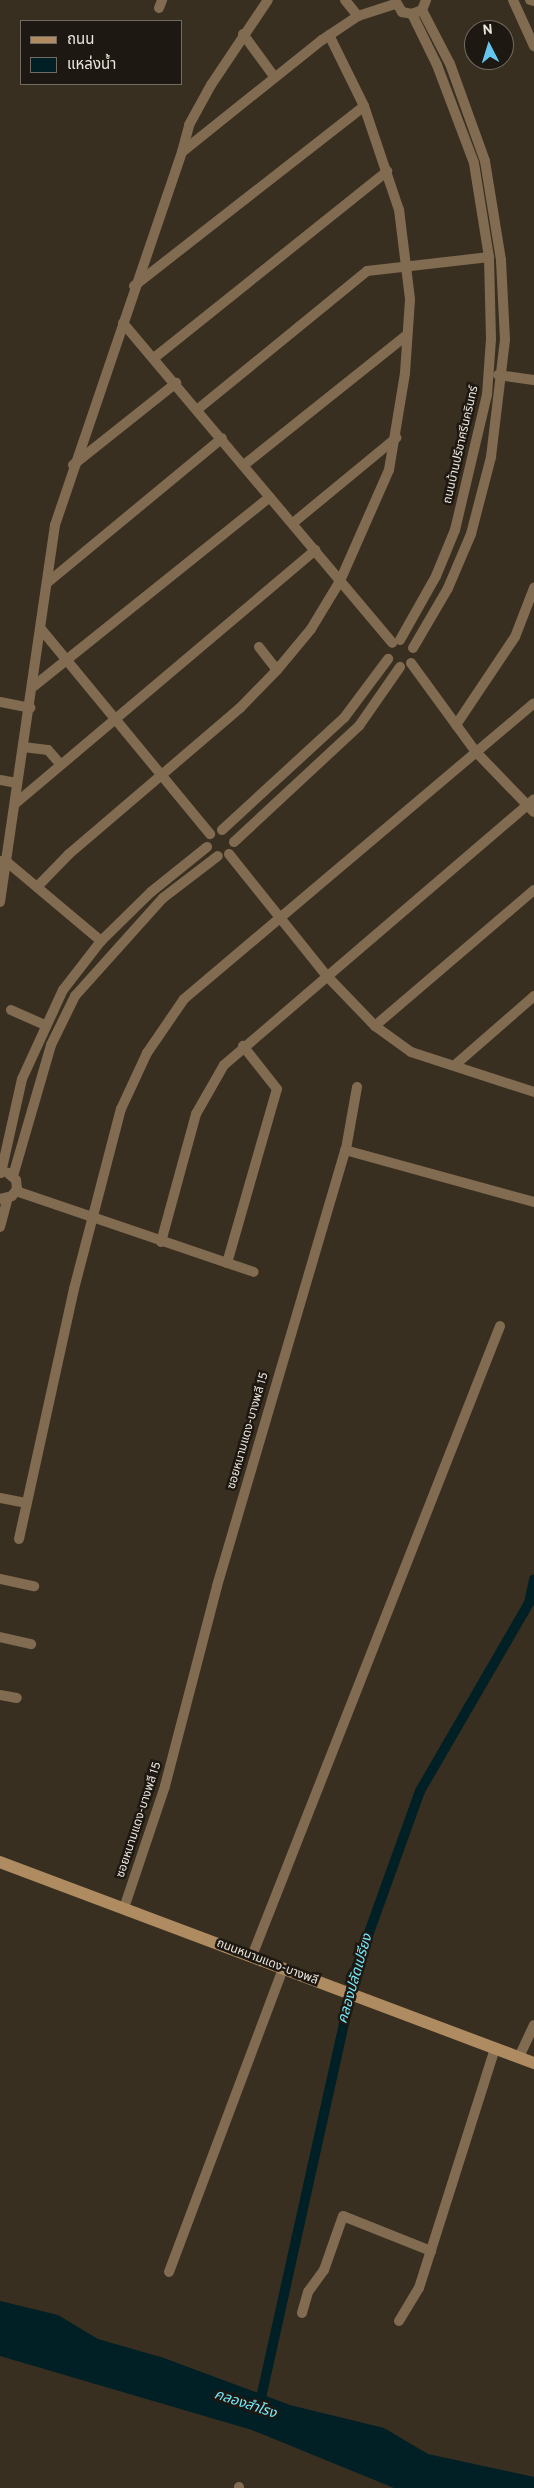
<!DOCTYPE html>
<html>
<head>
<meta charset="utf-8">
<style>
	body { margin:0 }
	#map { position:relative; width:534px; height:2488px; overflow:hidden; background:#392f20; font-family:Overpass,"Noto Sans Thai",sans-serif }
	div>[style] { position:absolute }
	.water>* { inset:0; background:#002025 }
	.canal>* { height:10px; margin:-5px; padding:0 5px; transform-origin:5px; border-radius:5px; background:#002025 }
	.minor>* { height:10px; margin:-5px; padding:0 5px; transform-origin:5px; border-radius:5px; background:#816b51 }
	.secondary>* { height:12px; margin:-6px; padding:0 6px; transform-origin:6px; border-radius:6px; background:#ae8b61 }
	span { translate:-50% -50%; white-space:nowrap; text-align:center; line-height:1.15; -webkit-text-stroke:5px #1d1811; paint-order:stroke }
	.street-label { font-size:12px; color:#eee7de }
	.water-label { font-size:14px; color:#75e9fb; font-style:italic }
	.legend { position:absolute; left:20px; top:20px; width:162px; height:65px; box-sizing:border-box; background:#1d1811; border:1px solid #716b63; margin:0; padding:6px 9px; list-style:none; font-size:15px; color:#eee7de }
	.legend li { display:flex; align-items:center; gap:10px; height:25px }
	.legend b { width:25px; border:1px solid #716b63 }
	.north { position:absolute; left:464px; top:20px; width:50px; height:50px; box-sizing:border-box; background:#1d1811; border:1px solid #716b63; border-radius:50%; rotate:355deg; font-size:14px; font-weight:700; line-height:20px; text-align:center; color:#eee7de }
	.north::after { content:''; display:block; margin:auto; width:18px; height:22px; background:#65c5ee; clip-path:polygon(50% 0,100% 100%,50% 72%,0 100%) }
</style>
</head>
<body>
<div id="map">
	<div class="water">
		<div style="clip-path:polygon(0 2301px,58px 2315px,98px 2339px,164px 2358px,290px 2405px,384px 2428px,428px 2454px,534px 2477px,534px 2488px,394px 2488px,252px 2430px,0 2356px)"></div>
	</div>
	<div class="canal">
		<div style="left:259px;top:2407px;width:452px;rotate:-77.5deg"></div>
		<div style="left:357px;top:1966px;width:186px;rotate:-70.2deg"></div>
		<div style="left:420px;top:1791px;width:217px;rotate:-59.9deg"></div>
		<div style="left:529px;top:1603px;width:24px;rotate:-78deg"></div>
	</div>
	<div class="minor">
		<div style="left:345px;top:0;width:21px;rotate:51deg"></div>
		<div style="left:395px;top:0;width:14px;rotate:60deg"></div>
		<div style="left:402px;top:12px;width:10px;rotate:11deg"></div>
		<div style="left:412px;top:14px;width:11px;rotate:-22deg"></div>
		<div style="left:422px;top:10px;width:11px;rotate:-68deg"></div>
		<div style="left:513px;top:0;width:51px;rotate:65.5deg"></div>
		<div style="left:530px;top:0;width:4px;rotate:14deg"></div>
		<div style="left:159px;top:8px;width:9px;rotate:-69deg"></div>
		<div style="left:243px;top:34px;width:51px;rotate:53.8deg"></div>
		<div style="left:182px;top:152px;width:28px;rotate:-75deg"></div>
		<div style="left:189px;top:125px;width:46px;rotate:-61.2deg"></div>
		<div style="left:211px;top:85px;width:102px;rotate:-56.2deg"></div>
		<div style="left:134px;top:286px;width:292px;rotate:-38deg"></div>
		<div style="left:123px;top:323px;width:418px;rotate:49.9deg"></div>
		<div style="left:154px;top:358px;width:299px;rotate:-38.7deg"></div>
		<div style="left:498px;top:375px;width:36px;rotate:8deg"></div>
		<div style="left:198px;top:409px;width:218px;rotate:-39.2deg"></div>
		<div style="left:367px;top:271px;width:123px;rotate:-6.5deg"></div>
		<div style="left:73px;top:465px;width:132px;rotate:-38.5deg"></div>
		<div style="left:244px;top:465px;width:208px;rotate:-38.6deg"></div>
		<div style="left:293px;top:523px;width:134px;rotate:-39.5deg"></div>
		<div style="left:47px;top:583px;width:227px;rotate:-39.6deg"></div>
		<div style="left:41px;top:629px;width:266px;rotate:50.5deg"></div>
		<div style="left:400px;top:640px;width:73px;rotate:-60.6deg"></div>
		<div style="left:436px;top:576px;width:50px;rotate:-67.6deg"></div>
		<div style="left:455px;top:530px;width:139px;rotate:-76.7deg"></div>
		<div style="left:487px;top:395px;width:56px;rotate:-85.9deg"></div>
		<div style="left:491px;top:339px;width:82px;rotate:-91.4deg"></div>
		<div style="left:489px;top:257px;width:95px;rotate:-99.1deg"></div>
		<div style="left:474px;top:163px;width:105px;rotate:-110.7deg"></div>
		<div style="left:437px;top:65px;width:57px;rotate:-116.1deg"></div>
		<div style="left:259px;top:647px;width:29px;rotate:52deg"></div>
		<div style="left:413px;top:648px;width:69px;rotate:-59.7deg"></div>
		<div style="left:448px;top:588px;width:59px;rotate:-66.9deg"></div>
		<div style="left:471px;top:534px;width:80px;rotate:-75.4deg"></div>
		<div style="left:491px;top:457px;width:118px;rotate:-83.2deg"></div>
		<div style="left:505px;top:340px;width:80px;rotate:-92.9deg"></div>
		<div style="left:501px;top:260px;width:100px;rotate:-99.2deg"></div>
		<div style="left:485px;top:161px;width:103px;rotate:-109.8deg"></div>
		<div style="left:450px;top:64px;width:61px;rotate:-117.4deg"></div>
		<div style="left:411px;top:663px;width:110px;rotate:53.9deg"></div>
		<div style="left:476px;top:752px;width:83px;rotate:46deg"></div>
		<div style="left:34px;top:686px;width:302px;rotate:-38.7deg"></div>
		<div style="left:0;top:702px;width:31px;rotate:11deg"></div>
		<div style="left:456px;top:725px;width:106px;rotate:-56.2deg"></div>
		<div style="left:515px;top:637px;width:53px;rotate:-68.8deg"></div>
		<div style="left:23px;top:747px;width:25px;rotate:7deg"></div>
		<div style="left:48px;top:750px;width:18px;rotate:49deg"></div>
		<div style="left:0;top:780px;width:17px;rotate:10deg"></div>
		<div style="left:16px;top:803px;width:392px;rotate:-40.2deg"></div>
		<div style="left:222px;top:830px;width:166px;rotate:-42.6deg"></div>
		<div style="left:344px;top:718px;width:74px;rotate:-53.3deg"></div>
		<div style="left:234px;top:842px;width:171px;rotate:-42.9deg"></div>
		<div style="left:359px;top:726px;width:72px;rotate:-55.2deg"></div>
		<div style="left:229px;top:854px;width:155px;rotate:51.3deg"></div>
		<div style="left:326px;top:975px;width:71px;rotate:46.1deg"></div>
		<div style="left:0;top:861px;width:7px;rotate:8deg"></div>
		<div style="left:7px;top:862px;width:123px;rotate:40deg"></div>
		<div style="left:37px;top:887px;width:46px;rotate:-45.9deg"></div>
		<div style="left:69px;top:854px;width:225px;rotate:-40.5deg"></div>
		<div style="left:240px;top:708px;width:53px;rotate:-45.8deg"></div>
		<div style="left:277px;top:670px;width:53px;rotate:-50.3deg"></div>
		<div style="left:311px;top:629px;width:56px;rotate:-58.9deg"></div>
		<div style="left:340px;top:581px;width:121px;rotate:-66.2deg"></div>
		<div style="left:389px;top:470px;width:98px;rotate:-80.6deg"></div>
		<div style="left:405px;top:373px;width:74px;rotate:-86.1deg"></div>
		<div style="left:410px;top:299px;width:90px;rotate:-97deg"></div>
		<div style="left:399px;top:210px;width:110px;rotate:-108.6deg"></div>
		<div style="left:364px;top:106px;width:79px;rotate:-116.2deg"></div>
		<div style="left:534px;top:890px;width:209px;rotate:139.5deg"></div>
		<div style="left:375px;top:1026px;width:44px;rotate:35.8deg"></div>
		<div style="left:411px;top:1052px;width:129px;rotate:18deg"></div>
		<div style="left:0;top:902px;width:381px;rotate:-81.7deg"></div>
		<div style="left:55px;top:525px;width:394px;rotate:-71.2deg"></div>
		<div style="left:182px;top:152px;width:179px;rotate:-38.7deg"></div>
		<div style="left:322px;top:40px;width:43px;rotate:-33.7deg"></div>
		<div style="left:358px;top:16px;width:40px;rotate:-18deg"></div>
		<div style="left:11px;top:1010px;width:37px;rotate:24deg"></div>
		<div style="left:455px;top:1065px;width:105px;rotate:-41.1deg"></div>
		<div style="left:346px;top:1149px;width:63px;rotate:-79.9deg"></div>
		<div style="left:1px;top:1173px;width:96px;rotate:-77.4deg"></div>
		<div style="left:22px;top:1079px;width:98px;rotate:-65.3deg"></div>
		<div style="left:63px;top:990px;width:62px;rotate:-52.2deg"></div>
		<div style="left:101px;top:941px;width:70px;rotate:-44.4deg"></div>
		<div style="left:151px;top:892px;width:72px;rotate:-38.8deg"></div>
		<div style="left:13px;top:1176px;width:136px;rotate:-73.8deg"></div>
		<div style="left:51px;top:1045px;width:55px;rotate:-63.9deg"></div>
		<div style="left:75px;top:996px;width:132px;rotate:-48.1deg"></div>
		<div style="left:163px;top:898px;width:69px;rotate:-37.4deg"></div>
		<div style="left:16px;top:1191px;width:251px;rotate:18.8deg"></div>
		<div style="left:0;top:1199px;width:12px;rotate:-14deg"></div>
		<div style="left:12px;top:1196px;width:9px;rotate:-54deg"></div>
		<div style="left:17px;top:1189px;width:9px;rotate:-96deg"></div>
		<div style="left:16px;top:1180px;width:11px;rotate:-139deg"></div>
		<div style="left:0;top:1227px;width:30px;rotate:-75deg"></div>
		<div style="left:161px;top:1242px;width:133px;rotate:-74.7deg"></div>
		<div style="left:196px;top:1114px;width:56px;rotate:-60.3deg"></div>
		<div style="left:224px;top:1065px;width:408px;rotate:-40.6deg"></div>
		<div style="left:227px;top:1263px;width:181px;rotate:-74deg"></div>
		<div style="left:277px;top:1089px;width:55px;rotate:-128.3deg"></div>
		<div style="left:0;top:1498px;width:26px;rotate:11deg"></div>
		<div style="left:19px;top:1539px;width:256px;rotate:-77.6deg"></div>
		<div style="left:74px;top:1289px;width:186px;rotate:-75.4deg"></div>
		<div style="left:121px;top:1109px;width:62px;rotate:-65.1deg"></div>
		<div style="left:147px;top:1053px;width:65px;rotate:-55.6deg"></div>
		<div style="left:184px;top:999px;width:458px;rotate:-40.2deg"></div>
		<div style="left:0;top:1579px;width:35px;rotate:12deg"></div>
		<div style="left:0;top:1637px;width:32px;rotate:13deg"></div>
		<div style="left:0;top:1695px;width:17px;rotate:10deg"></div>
		<div style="left:124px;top:1908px;width:129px;rotate:-71.4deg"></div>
		<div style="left:165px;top:1786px;width:207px;rotate:-75.4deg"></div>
		<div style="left:217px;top:1586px;width:454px;rotate:-73.6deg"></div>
		<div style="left:345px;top:1150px;width:196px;rotate:15.4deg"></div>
		<div style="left:252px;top:1956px;width:677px;rotate:-68.51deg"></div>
		<div style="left:519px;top:2057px;width:35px;rotate:-65deg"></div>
		<div style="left:169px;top:2272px;width:325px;rotate:-69.4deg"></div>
		<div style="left:302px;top:2313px;width:22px;rotate:-74deg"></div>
		<div style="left:308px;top:2292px;width:27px;rotate:-54deg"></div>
		<div style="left:324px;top:2270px;width:57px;rotate:-70.6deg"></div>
		<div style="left:343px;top:2216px;width:95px;rotate:21.7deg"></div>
		<div style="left:399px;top:2321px;width:39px;rotate:-59deg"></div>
		<div style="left:419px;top:2288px;width:252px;rotate:-72.4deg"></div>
		<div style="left:239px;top:2488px;width:1px;rotate:-90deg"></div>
	</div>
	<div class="secondary">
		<div style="left:0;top:1862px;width:571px;rotate:20.63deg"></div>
	</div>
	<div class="street-label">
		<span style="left:462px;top:445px;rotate:-77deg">ถนนบ้านปรีชาศรีนครินทร์</span>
		<span style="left:249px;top:1431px;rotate:-74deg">ซอยหนามแดง-บางพลี 15</span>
		<span style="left:140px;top:1820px;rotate:-72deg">ซอยหนามแดง-บางพลี 15</span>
		<span style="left:267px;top:1963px;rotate:21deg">ถนนหนามแดง-บางพลี</span>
	</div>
	<div class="water-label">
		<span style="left:356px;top:1979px;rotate:-74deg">คลองปลัดเปรียง</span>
		<span style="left:245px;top:2405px;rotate:18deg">คลองสำโรง</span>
	</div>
	<ul class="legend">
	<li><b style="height:6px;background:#ae8b61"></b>ถนน</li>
	<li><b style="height:14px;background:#002025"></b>แหล่งน้ำ</li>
	</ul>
	<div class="north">N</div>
</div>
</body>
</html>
